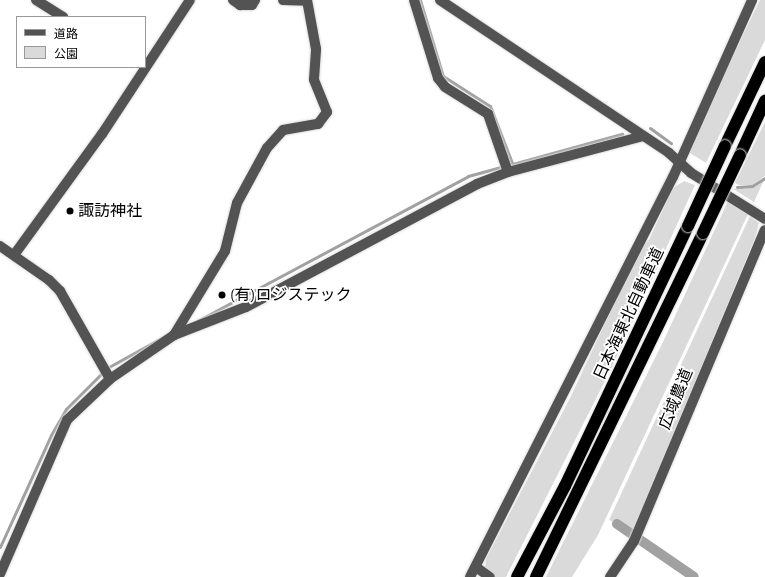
<!DOCTYPE html>
<html>
<head>
<meta charset="utf-8">
<style>
	body { margin:0 }
	#map { position:relative; width:765px; height:577px; overflow:hidden; background:#fff; font-family:"Alegreya Sans","Noto Sans JP",sans-serif }
	div>[style] { position:absolute }
	.green>* { inset:0; background:#dadada }
	.stream>* { height:3px; margin:-1.5px; padding:0 1.5px; transform-origin:1.5px; border-radius:1.5px; background:#a1a1a1 }
	.canal>* { height:10px; margin:-5px; padding:0 5px; transform-origin:5px; border-radius:5px; background:#a1a1a1 }
	.roads { filter:drop-shadow(0 0 1px #dbdbdb) drop-shadow(0 0 1px #dbdbdb) }
	.minor>* { height:10px; margin:-5px; padding:0 5px; transform-origin:5px; border-radius:5px; background:#535353 }
	.highway>* { height:12px; margin:-6px; padding:0 6px; transform-origin:6px; border-radius:6px; background:#000 }
	.bridges { filter:drop-shadow(0 0 1px #dbdbdb) drop-shadow(0 0 1px #dbdbdb) }
	.highway-bridge>* { height:12px; margin:-6px; padding:0 6px; transform-origin:6px; border-radius:6px; background:#000 }
	.dots>* { width:11px; height:11px; translate:-50% -50%; box-sizing:border-box; border:2px solid #fff; border-radius:50% }
	span { translate:-50% -50%; white-space:nowrap; text-align:center; line-height:1.15; -webkit-text-stroke:3.5px #fff; paint-order:stroke }
	.poi-label { font-size:16px; color:#000 }
	.left { translate:0 -50%; text-align:left }
	.street-label { font-size:16px; color:#000 }
	.legend { position:absolute; left:16px; top:16px; width:130px; height:52px; box-sizing:border-box; background:#fff; border:1px solid #999; margin:0; padding:5px 7px; list-style:none; font-size:12px; color:#000 }
	.legend li { display:flex; align-items:center; gap:8px; height:20px }
	.legend b { width:20px; border:1px solid #999 }
</style>
</head>
<body>
<div id="map">
	<div class="green">
		<div style="clip-path:polygon(760px 0,765px 0,765px 40px,706px 163px,687px 151px)"></div>
		<div style="clip-path:polygon(765px 122px,765px 176px,752px 185px,739px 185px,735px 183px)"></div>
		<div style="clip-path:polygon(764px 180px,754px 202px,733px 189px,752px 187px)"></div>
		<div style="clip-path:polygon(684px 181px,695px 185px,612px 367px,506px 577px,495px 577px,485px 570px,486px 559px,570px 398px,642px 245px,649px 240px,673px 188px)"></div>
		<div style="clip-path:polygon(728px 201px,748px 214px,598px 535px,572px 577px,546px 577px,663px 342px)"></div>
		<div style="clip-path:polygon(750px 216px,759px 223px,755px 238px,633px 531px,609px 520px)"></div>
	</div>
	<div class="stream">
		<div style="left:420px;top:0;width:79px;rotate:73.2deg"></div>
		<div style="left:443px;top:76px;width:56px;rotate:32.6deg"></div>
		<div style="left:490px;top:106px;width:61px;rotate:68.9deg"></div>
		<div style="left:650px;top:128px;width:26px;rotate:36deg"></div>
		<div style="left:737px;top:187px;width:15px;rotate:-4deg"></div>
		<div style="left:752px;top:186px;width:15px;rotate:-32deg"></div>
		<div style="left:197px;top:321px;width:307px;rotate:-28.1deg"></div>
		<div style="left:468px;top:176px;width:160px;rotate:-15.3deg"></div>
		<div style="left:107px;top:368px;width:66px;rotate:-28.9deg"></div>
		<div style="left:0;top:547px;width:123px;rotate:-65.5deg"></div>
		<div style="left:51px;top:435px;width:30px;rotate:-60deg"></div>
		<div style="left:66px;top:409px;width:52px;rotate:-45deg"></div>
	</div>
	<div class="canal">
		<div style="left:617px;top:524px;width:93px;rotate:34.5deg"></div>
	</div>
	<div class="roads">
		<div class="minor">
			<div style="left:36px;top:0;width:32px;rotate:32deg"></div>
			<div style="left:233px;top:0;width:9px;rotate:36deg"></div>
			<div style="left:240px;top:5px;width:12px"></div>
			<div style="left:252px;top:5px;width:6px;rotate:-59deg"></div>
			<div style="left:283px;top:0;width:24px;rotate:2deg"></div>
			<div style="left:414px;top:0;width:82px;rotate:72.9deg"></div>
			<div style="left:438px;top:78px;width:11px;rotate:52deg"></div>
			<div style="left:445px;top:87px;width:51px;rotate:32.1deg"></div>
			<div style="left:488px;top:114px;width:61px;rotate:71deg"></div>
			<div style="left:440px;top:0;width:275px;rotate:33.7deg"></div>
			<div style="left:669px;top:153px;width:30px;rotate:42deg"></div>
			<div style="left:691px;top:173px;width:87px;rotate:31.9deg"></div>
			<div style="left:0;top:246px;width:60px;rotate:34.8deg"></div>
			<div style="left:49px;top:280px;width:16px;rotate:45deg"></div>
			<div style="left:60px;top:291px;width:101px;rotate:60.4deg"></div>
			<div style="left:14px;top:255px;width:150px;rotate:-54deg"></div>
			<div style="left:102px;top:134px;width:160px;rotate:-56.7deg"></div>
			<div style="left:174px;top:335px;width:98px;rotate:-58.7deg"></div>
			<div style="left:225px;top:251px;width:49px;rotate:-76deg"></div>
			<div style="left:237px;top:203px;width:63px;rotate:-61.4deg"></div>
			<div style="left:267px;top:148px;width:24px;rotate:-48deg"></div>
			<div style="left:283px;top:130px;width:36px;rotate:-10deg"></div>
			<div style="left:318px;top:124px;width:15px;rotate:-53deg"></div>
			<div style="left:327px;top:112px;width:35px;rotate:-112deg"></div>
			<div style="left:314px;top:79px;width:30px;rotate:-86deg"></div>
			<div style="left:316px;top:49px;width:50px;rotate:-100.4deg"></div>
			<div style="left:476px;top:567px;width:17px;rotate:36deg"></div>
			<div style="left:0;top:574px;width:168px;rotate:-66.5deg"></div>
			<div style="left:67px;top:420px;width:59px;rotate:-43.6deg"></div>
			<div style="left:110px;top:379px;width:78px;rotate:-34.5deg"></div>
			<div style="left:174px;top:335px;width:77px;rotate:-21.3deg"></div>
			<div style="left:246px;top:307px;width:262px;rotate:-28deg"></div>
			<div style="left:477px;top:184px;width:33px;rotate:-21deg"></div>
			<div style="left:508px;top:172px;width:140px;rotate:-14.9deg"></div>
			<div style="left:470px;top:577px;width:449px;rotate:-63.1deg"></div>
			<div style="left:673px;top:177px;width:194px;rotate:-65.9deg"></div>
			<div style="left:610px;top:577px;width:43px;rotate:-56.3deg"></div>
			<div style="left:634px;top:541px;width:337px;rotate:-67.2deg"></div>
		</div>
		<div class="highway">
			<div style="left:725px;top:146px;width:93px;rotate:-64.5deg"></div>
			<div style="left:740px;top:155px;width:60px;rotate:-65.2deg"></div>
			<div style="left:517px;top:577px;width:103px;rotate:-62.2deg"></div>
			<div style="left:565px;top:486px;width:288px;rotate:-64.7deg"></div>
			<div style="left:536px;top:577px;width:382px;rotate:-64.1deg"></div>
		</div>
	</div>
	<div class="bridges">
		<div class="highway-bridge">
			<div style="left:688px;top:226px;width:88px;rotate:-65.2deg"></div>
			<div style="left:703px;top:233px;width:86px;rotate:-64.6deg"></div>
		</div>
	</div>
	<div class="dots">
		<div style="left:70px;top:211px;background:#000"></div>
		<div style="left:222px;top:295px;background:#000"></div>
	</div>
	<div class="poi-label">
		<span class="left" style="left:78px;top:211px">諏訪神社</span>
		<span class="left" style="left:230px;top:295px">(有)ロジステック</span>
	</div>
	<div class="street-label">
		<span style="left:629px;top:314px;rotate:-65deg">日本海東北自動車道</span>
		<span style="left:676px;top:399px;rotate:-68deg">広域農道</span>
	</div>
	<ul class="legend">
	<li><b style="height:5px;background:#535353"></b>道路</li>
	<li><b style="height:11px;background:#dadada"></b>公園</li>
	</ul>
</div>
</body>
</html>
